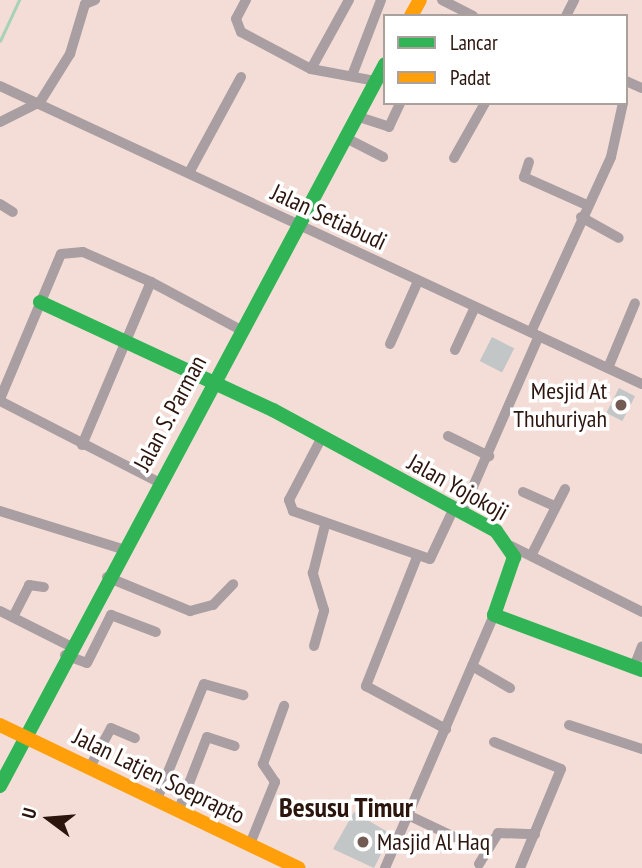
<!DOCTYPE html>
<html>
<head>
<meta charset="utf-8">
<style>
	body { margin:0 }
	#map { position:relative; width:642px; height:868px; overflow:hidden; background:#f3ddd6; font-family:"PT Sans Narrow",sans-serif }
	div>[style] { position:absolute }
	.stream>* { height:2.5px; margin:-1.25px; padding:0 1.25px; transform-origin:1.25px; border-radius:1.25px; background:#a7d2b5 }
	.building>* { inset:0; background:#c2c6c7; transform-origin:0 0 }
	.street>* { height:10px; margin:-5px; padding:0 5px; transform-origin:5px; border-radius:5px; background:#a99ea2 }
	.fast>* { height:14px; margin:-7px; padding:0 7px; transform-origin:7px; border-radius:7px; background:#30b455 }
	.slow>* { height:14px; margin:-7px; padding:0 7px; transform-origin:7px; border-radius:7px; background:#ff9f0a }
	.dots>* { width:19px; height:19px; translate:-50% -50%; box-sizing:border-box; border:4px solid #fff; border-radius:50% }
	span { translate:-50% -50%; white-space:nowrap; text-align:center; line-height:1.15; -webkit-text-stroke:7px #fff; paint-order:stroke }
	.street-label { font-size:24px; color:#2b150d }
	.poi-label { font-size:24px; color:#2b150d }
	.right { translate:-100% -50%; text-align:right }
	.left { translate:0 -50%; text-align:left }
	.quarter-label { font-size:28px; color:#2b150d; font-weight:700 }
	.legend { position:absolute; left:383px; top:14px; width:245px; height:91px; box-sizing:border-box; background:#fff; border:2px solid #aaa19e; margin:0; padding:9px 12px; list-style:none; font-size:21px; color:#2b150d }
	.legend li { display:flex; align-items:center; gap:14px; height:35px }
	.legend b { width:35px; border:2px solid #aaa19e }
	.north { position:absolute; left:14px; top:784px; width:70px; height:70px; -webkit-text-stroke:5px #fff; paint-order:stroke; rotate:286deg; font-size:19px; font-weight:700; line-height:28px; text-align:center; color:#2b150d }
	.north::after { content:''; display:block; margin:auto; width:24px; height:32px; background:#2b150d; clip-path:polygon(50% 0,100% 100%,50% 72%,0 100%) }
</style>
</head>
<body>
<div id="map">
	<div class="stream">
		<div style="left:0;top:41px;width:45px;rotate:-65.1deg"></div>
	</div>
	<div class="building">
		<div style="left:492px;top:337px;width:25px;height:27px;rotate:27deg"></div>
		<div style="left:619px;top:388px;width:18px;height:28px;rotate:27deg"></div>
		<div style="clip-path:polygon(354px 812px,391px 834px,374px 868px,333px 849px)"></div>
	</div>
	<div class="street">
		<div style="left:246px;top:0;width:21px;rotate:118deg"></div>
		<div style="left:236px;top:19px;width:14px;rotate:69deg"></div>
		<div style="left:241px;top:32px;width:79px;rotate:27.9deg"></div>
		<div style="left:311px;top:69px;width:65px;rotate:10.6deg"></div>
		<div style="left:442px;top:0;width:35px;rotate:27deg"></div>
		<div style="left:566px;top:16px;width:18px;rotate:-63deg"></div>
		<div style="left:311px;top:69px;width:79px;rotate:-61.2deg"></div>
		<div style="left:353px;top:73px;width:78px;rotate:-69deg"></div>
		<div style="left:626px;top:81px;width:17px;rotate:24deg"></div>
		<div style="left:0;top:86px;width:708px;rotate:24.9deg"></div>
		<div style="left:356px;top:116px;width:35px;rotate:18deg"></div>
		<div style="left:389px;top:127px;width:26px;rotate:-65deg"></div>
		<div style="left:0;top:122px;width:45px;rotate:-26.6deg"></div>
		<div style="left:40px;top:102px;width:57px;rotate:-58deg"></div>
		<div style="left:70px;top:54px;width:52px;rotate:-73.3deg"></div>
		<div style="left:85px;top:4px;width:11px;rotate:-22deg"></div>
		<div style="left:344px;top:137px;width:44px;rotate:27.1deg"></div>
		<div style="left:454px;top:158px;width:63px;rotate:-60.6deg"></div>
		<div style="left:529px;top:162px;width:16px;rotate:108deg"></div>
		<div style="left:524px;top:177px;width:69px;rotate:24deg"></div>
		<div style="left:190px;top:171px;width:107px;rotate:-61.5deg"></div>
		<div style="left:0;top:204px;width:15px;rotate:32deg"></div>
		<div style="left:581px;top:217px;width:43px;rotate:28.9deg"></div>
		<div style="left:531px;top:332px;width:192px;rotate:-65.4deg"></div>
		<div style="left:611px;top:157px;width:55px;rotate:-77.5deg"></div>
		<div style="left:390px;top:344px;width:69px;rotate:-66deg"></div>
		<div style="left:455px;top:350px;width:47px;rotate:-65.1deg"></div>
		<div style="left:608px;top:368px;width:70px;rotate:-67.4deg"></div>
		<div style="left:0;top:399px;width:157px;rotate:-67.2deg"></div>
		<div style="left:61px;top:254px;width:22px;rotate:-5deg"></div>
		<div style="left:83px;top:252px;width:74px;rotate:23.8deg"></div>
		<div style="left:0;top:401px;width:178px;rotate:27.1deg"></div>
		<div style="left:448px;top:436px;width:46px;rotate:26deg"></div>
		<div style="left:321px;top:439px;width:69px;rotate:117.7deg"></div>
		<div style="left:289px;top:500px;width:12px;rotate:70deg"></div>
		<div style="left:293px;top:511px;width:145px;rotate:19.3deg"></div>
		<div style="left:430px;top:559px;width:56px;rotate:-64.8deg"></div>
		<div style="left:82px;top:445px;width:177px;rotate:-67.1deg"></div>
		<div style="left:151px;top:282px;width:100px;rotate:28.1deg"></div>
		<div style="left:523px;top:492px;width:34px;rotate:24deg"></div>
		<div style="left:0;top:511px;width:128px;rotate:17.3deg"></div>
		<div style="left:462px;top:512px;width:192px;rotate:-66.4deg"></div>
		<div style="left:511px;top:546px;width:147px;rotate:26.7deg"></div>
		<div style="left:532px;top:554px;width:73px;rotate:-63.1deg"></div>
		<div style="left:417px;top:557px;width:139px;rotate:111.6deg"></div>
		<div style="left:366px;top:686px;width:91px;rotate:28.3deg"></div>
		<div style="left:107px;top:577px;width:90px;rotate:22.3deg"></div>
		<div style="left:190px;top:611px;width:24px;rotate:-15deg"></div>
		<div style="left:213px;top:605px;width:29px;rotate:-46deg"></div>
		<div style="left:0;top:611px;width:78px;rotate:26.6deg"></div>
		<div style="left:13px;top:617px;width:36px;rotate:-63deg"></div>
		<div style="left:29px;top:585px;width:15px;rotate:8deg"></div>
		<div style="left:314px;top:646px;width:37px;rotate:-74deg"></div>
		<div style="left:324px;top:610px;width:39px;rotate:-107deg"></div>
		<div style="left:313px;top:573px;width:49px;rotate:-76deg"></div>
		<div style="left:65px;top:655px;width:23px;rotate:20deg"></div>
		<div style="left:87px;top:663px;width:54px;rotate:-63.4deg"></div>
		<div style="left:111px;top:615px;width:48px;rotate:20.7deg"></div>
		<div style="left:472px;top:666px;width:44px;rotate:30.1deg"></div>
		<div style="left:634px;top:667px;width:22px;rotate:-69deg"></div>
		<div style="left:569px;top:725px;width:77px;rotate:18.2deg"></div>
		<div style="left:494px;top:742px;width:72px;rotate:21.9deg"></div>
		<div style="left:561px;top:769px;width:107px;rotate:112.5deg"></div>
		<div style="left:90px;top:767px;width:44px;rotate:-61.7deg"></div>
		<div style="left:111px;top:728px;width:26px;rotate:23deg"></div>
		<div style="left:157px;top:799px;width:124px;rotate:-67.8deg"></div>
		<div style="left:204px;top:684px;width:41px;rotate:15.8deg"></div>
		<div style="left:179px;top:809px;width:77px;rotate:-68.7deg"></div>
		<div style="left:207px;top:737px;width:29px;rotate:18deg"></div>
		<div style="left:410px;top:816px;width:49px;rotate:25.5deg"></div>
		<div style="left:250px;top:844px;width:67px;rotate:-68deg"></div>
		<div style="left:275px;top:782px;width:22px;rotate:-124deg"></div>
		<div style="left:263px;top:764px;width:62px;rotate:-70.1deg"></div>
		<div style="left:479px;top:864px;width:36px;rotate:-58deg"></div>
		<div style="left:498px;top:833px;width:37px;rotate:2deg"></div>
		<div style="left:385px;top:868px;width:275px;rotate:-66.7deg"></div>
	</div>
	<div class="fast">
		<div style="left:40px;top:302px;width:257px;rotate:24.9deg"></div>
		<div style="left:273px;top:410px;width:254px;rotate:28.5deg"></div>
		<div style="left:496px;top:531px;width:32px;rotate:55deg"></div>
		<div style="left:514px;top:557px;width:61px;rotate:109deg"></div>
		<div style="left:494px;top:615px;width:158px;rotate:20.4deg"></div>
		<div style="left:0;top:786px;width:818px;rotate:-61.93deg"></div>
	</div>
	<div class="slow">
		<div style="left:411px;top:16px;width:18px;rotate:-61deg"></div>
		<div style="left:0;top:725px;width:331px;rotate:25.6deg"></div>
	</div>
	<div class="dots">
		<div style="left:621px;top:405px;background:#715b53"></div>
		<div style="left:363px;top:842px;background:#715b53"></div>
	</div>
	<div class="street-label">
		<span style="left:329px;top:217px;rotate:25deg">Jalan Setiabudi</span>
		<span style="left:170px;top:413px;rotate:-62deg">Jalan S. Parman</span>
		<span style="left:458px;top:487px;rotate:29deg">Jalan Yojokoji</span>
		<span style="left:159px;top:776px;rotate:26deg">Jalan Latjen Soeprapto</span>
	</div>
	<div class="poi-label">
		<span class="right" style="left:607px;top:405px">Mesjid At<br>Thuhuriyah</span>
		<span class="left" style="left:377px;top:842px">Masjid Al Haq</span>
	</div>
	<div class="quarter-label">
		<span style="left:346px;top:807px">Besusu Timur</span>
	</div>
	<ul class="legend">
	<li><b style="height:9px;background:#30b455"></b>Lancar</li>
	<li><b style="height:9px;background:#ff9f0a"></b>Padat</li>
	</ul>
	<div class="north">U</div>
</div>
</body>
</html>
